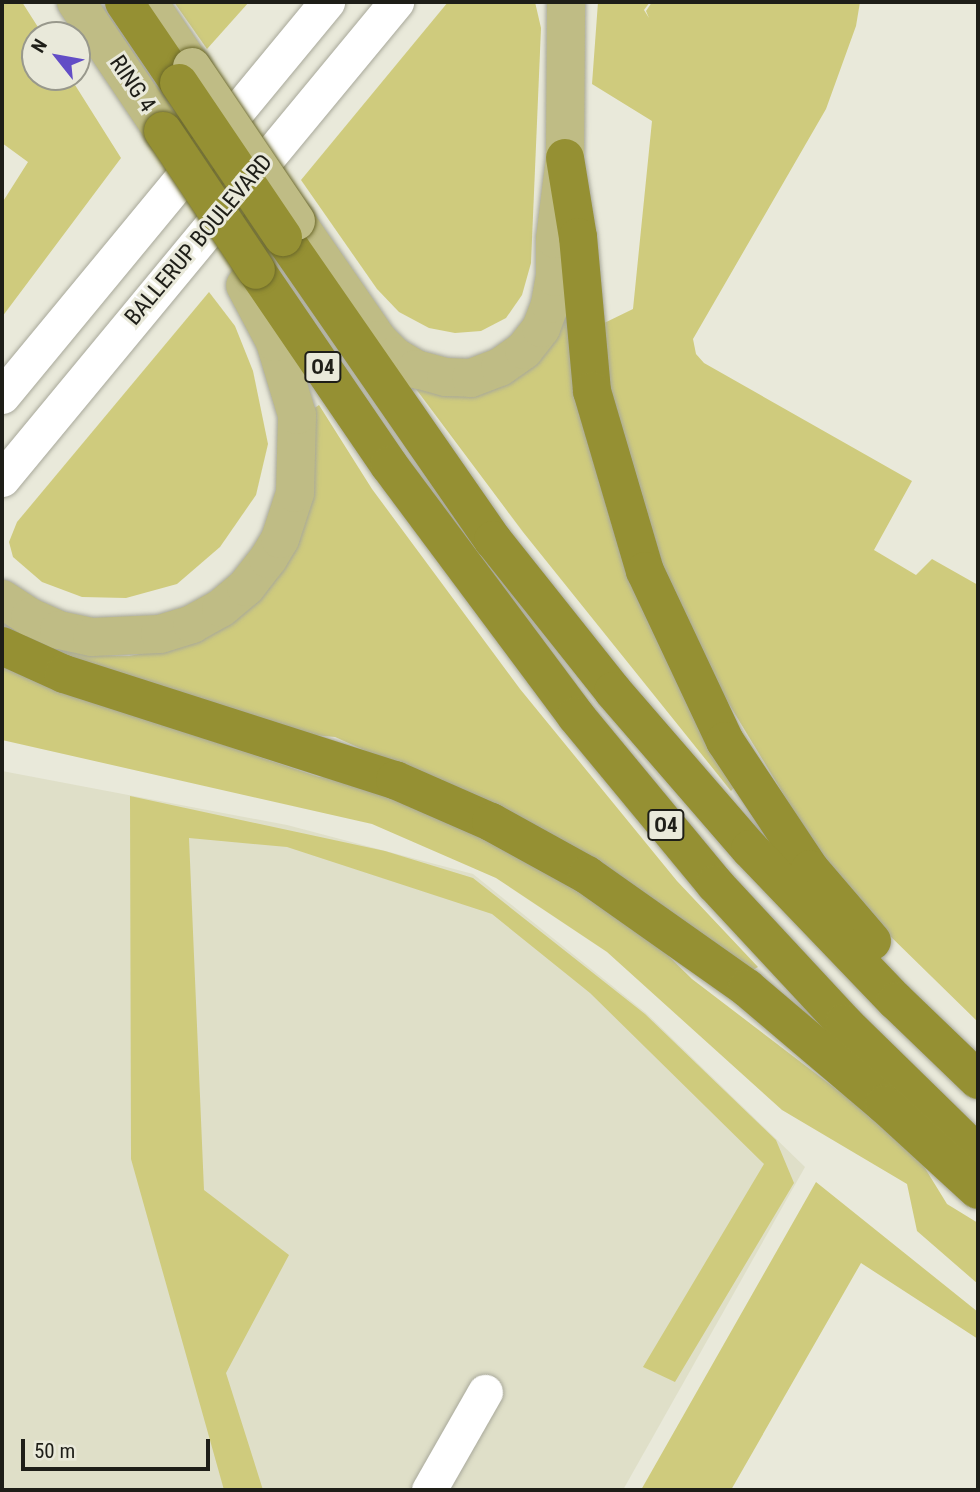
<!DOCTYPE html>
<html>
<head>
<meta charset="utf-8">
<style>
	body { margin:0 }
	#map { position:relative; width:980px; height:1492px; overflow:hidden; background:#e9e9da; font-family:"Roboto Condensed",sans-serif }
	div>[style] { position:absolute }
	.built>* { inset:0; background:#dfdfc8 }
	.green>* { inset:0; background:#cfcb7d }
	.roads { filter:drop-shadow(0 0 2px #a8a89a) drop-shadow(0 0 2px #a8a89a) }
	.minor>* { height:35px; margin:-17.5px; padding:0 17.5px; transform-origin:17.5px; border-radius:17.5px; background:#fff }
	.major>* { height:38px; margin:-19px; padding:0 19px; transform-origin:19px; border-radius:19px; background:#bfbc85 }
	.highway>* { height:38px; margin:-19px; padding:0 19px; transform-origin:19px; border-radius:19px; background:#959033 }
	.bridges { filter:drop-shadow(0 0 2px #6b682a) drop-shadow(0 0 2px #6b682a) }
	.major-bridge>* { height:38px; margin:-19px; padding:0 19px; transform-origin:19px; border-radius:19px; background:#bfbc85 }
	.highway-bridge>* { height:38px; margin:-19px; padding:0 19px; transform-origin:19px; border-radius:19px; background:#959033 }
	span { translate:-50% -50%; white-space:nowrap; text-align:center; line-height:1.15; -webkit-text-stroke:6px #e9e9da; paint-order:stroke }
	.shield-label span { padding:2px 5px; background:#e9e9da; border:2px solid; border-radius:5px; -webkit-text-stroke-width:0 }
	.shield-label { font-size:21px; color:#1e1e18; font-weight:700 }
	.street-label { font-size:23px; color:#1e1e18 }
	.frame { position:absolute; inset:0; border:4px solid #1e1e18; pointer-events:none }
	.north { position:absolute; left:21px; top:21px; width:70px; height:70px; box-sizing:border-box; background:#e9e9da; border:2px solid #98988c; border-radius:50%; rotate:301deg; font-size:19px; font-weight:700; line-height:28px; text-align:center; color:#1e1e18 }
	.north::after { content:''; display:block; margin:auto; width:24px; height:32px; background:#624dc6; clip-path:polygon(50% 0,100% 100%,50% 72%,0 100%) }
	.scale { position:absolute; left:21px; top:1439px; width:189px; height:32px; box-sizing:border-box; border:4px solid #1e1e18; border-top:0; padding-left:9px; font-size:21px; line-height:24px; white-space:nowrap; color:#1e1e18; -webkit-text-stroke:5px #e9e9da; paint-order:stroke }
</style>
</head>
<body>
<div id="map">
	<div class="built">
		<div style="clip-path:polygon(2px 771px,287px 825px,473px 874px,646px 1013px,805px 1167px,623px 1490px,2px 1490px)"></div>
	</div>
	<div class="green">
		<div style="clip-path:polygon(2px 2px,22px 2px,43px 35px,35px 35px,35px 77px,70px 77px,121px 158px,2px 317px,2px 203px,28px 162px,2px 143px)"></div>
		<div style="clip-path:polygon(174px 2px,249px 2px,207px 49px)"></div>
		<div style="clip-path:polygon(448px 2px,535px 2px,541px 28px,531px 263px,522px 295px,506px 318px,481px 331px,455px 333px,429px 328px,399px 312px,377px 289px,301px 180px)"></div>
		<div style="clip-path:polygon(598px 2px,650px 2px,644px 10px,649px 18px,646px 11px,652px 2px,860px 2px,856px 26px,826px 109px,693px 339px,696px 354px,704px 363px,912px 481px,874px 550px,916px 575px,932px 559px,978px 585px,978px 1022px,839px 886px,700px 656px,628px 478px,596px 327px,633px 309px,652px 121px,592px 84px)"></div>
		<div style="clip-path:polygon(209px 292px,235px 326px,253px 371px,268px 444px,256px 495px,220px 547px,177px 584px,126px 598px,82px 597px,42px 582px,13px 557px,9px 542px,17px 522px)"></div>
		<div style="clip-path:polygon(567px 300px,739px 782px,731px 791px,523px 532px,416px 389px,426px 382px,451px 388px)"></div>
		<div style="clip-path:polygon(319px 405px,372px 489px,520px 689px,677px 881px,758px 967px,748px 973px,516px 818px,335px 737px,291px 733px,142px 688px,2px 627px,2px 618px,96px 655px,129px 656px,150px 652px,250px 601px,304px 415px)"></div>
		<div style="clip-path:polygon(2px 667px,57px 689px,319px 777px,353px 778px,427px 803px,613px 902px,692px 979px,912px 1147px,947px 1204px,978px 1223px,978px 1284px,917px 1231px,907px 1184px,782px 1110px,607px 952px,496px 878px,372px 824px,2px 740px)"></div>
		<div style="clip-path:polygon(130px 796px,385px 851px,473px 878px,645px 1014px,776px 1140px,794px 1183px,675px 1382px,643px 1367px,764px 1164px,590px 993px,492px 914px,287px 847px,189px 838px,204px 1190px,289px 1255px,226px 1373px,263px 1490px,224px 1490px,131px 1159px)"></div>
		<div style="clip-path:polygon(816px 1182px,978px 1312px,978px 1339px,861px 1263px,731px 1490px,641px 1490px)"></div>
	</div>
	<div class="roads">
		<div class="minor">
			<div style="left:2px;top:396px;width:511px;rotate:-50.48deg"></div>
			<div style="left:2px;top:479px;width:619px;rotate:-50.44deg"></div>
			<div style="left:429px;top:1490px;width:113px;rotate:-60.3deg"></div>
		</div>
		<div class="major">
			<div style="left:76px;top:2px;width:156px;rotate:56deg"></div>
			<div style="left:148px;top:2px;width:78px;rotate:55.9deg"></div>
			<div style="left:296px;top:221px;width:145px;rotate:55.4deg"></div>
			<div style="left:378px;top:340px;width:23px;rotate:45deg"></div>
			<div style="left:394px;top:356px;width:26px;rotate:31deg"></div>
			<div style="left:416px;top:369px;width:31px;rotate:15deg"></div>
			<div style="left:446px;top:377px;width:25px;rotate:2deg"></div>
			<div style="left:471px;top:378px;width:31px;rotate:-21deg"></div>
			<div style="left:500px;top:367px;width:29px;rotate:-35deg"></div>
			<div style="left:524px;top:350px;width:28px;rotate:-52deg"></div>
			<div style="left:541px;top:328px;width:26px;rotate:-69deg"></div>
			<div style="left:550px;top:304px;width:27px;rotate:-80deg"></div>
			<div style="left:555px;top:277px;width:38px;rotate:-90deg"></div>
			<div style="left:555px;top:239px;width:82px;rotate:-83deg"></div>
			<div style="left:565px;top:158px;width:156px;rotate:-89.6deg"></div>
			<div style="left:2px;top:599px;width:33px;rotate:33deg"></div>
			<div style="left:30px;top:617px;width:32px;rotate:24deg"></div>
			<div style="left:59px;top:630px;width:34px;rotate:12deg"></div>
			<div style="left:92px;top:637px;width:68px;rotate:-2.5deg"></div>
			<div style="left:160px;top:634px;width:34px;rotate:-17deg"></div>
			<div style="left:192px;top:624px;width:33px;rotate:-29deg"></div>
			<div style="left:221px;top:608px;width:33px;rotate:-40deg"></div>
			<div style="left:246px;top:587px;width:36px;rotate:-52deg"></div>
			<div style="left:268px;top:559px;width:23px;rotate:-59deg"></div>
			<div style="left:280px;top:539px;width:48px;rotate:-71.9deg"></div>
			<div style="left:295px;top:493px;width:78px;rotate:-88.5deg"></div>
			<div style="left:297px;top:415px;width:76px;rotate:-106.8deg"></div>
			<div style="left:275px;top:342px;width:64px;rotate:-117.8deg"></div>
		</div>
		<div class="highway">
			<div style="left:124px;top:2px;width:98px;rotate:55.8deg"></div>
			<div style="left:565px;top:158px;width:80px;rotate:80.7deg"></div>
			<div style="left:578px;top:237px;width:155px;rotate:84.8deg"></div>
			<div style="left:592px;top:391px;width:188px;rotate:73.6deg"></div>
			<div style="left:645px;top:571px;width:188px;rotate:64.8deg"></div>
			<div style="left:725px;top:741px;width:154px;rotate:56.4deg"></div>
			<div style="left:810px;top:869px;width:95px;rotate:49.3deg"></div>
			<div style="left:283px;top:237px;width:369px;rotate:55.3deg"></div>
			<div style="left:493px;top:540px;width:193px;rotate:51.5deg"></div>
			<div style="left:613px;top:691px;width:209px;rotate:49.1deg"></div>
			<div style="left:750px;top:849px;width:211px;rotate:46.2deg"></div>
			<div style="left:896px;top:1001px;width:114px;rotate:43.9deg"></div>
			<div style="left:256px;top:270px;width:236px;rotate:55.7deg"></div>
			<div style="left:389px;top:465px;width:313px;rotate:53.3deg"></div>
			<div style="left:576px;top:716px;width:218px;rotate:50.4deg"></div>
			<div style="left:715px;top:884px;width:190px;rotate:47.1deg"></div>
			<div style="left:844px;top:1023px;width:187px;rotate:44.4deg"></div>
			<div style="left:2px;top:646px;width:68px;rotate:24.3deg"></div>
			<div style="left:64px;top:674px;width:348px;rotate:17.8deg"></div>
			<div style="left:395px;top:780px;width:105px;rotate:23.6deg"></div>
			<div style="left:491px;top:822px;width:110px;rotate:28.9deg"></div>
			<div style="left:587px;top:875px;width:196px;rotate:35.2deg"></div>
			<div style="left:747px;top:988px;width:180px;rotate:40.3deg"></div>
			<div style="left:884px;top:1104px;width:127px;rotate:42.5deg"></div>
		</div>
	</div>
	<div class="bridges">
		<div class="major-bridge">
			<div style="left:192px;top:67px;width:186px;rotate:56deg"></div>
		</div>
		<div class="highway-bridge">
			<div style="left:179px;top:83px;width:186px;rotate:56deg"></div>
			<div style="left:163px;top:131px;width:167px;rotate:56.2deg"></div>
		</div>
	</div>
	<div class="shield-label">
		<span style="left:323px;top:367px">O4</span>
		<span style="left:666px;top:825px">O4</span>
	</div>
	<div class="street-label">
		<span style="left:132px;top:84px;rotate:56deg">RING 4</span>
		<span style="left:199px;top:240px;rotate:-50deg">BALLERUP BOULEVARD</span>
	</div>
	<div class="frame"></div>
	<div class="north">N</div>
	<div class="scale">50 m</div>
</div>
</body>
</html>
